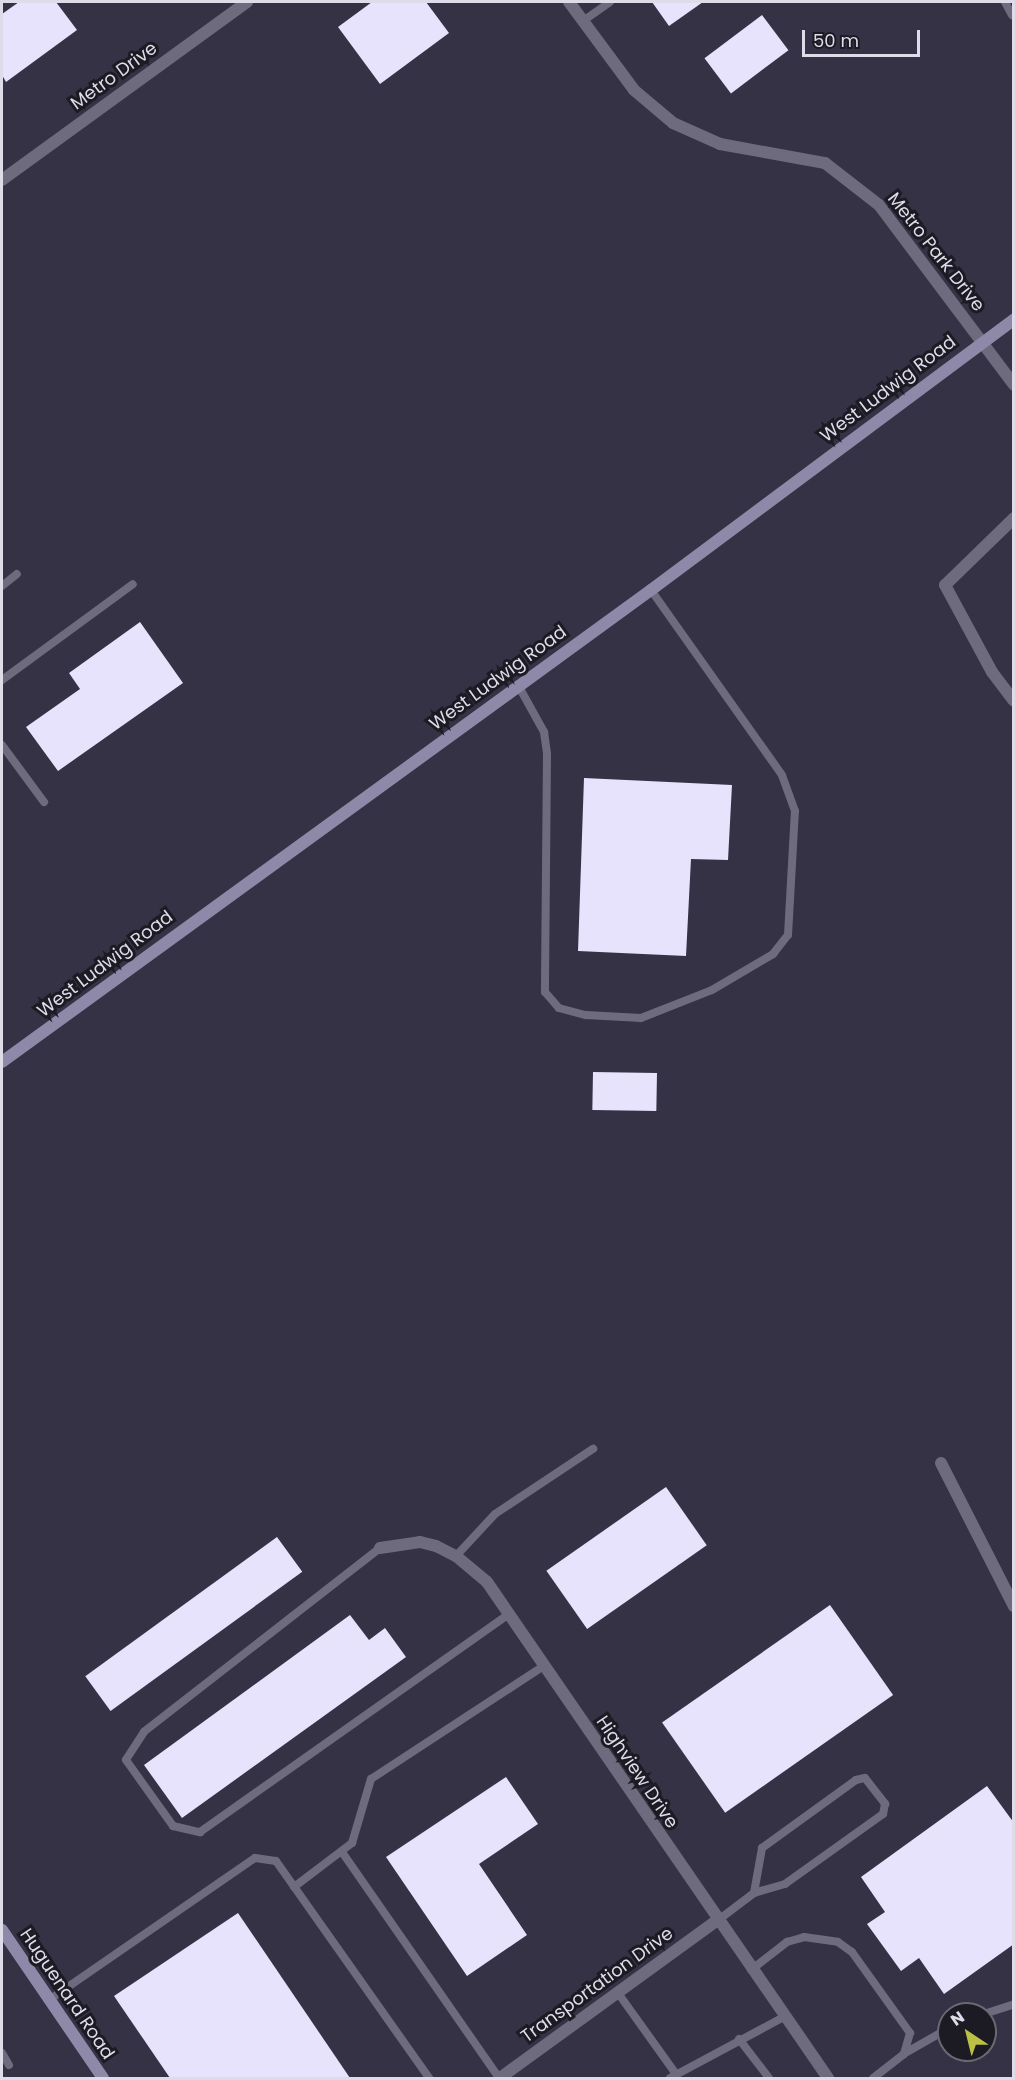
<!DOCTYPE html>
<html>
<head>
<meta charset="utf-8">
<style>
	body { margin:0 }
	#map { position:relative; width:1015px; height:2080px; overflow:hidden; background:#353245; font-family:Poppins,sans-serif }
	div>[style] { position:absolute }
	.building>* { inset:0; background:#e7e3fc; transform-origin:0 0 }
	.lane>* { height:8px; margin:-4px; padding:0 4px; transform-origin:4px; border-radius:4px; background:#6e6b7f }
	.street>* { height:12px; margin:-6px; padding:0 6px; transform-origin:6px; border-radius:6px; background:#6e6b7f }
	.secondary>* { height:12px; margin:-6px; padding:0 6px; transform-origin:6px; border-radius:6px; background:#8e89a9 }
	span { translate:-50% -50%; white-space:nowrap; text-align:center; line-height:1.15; -webkit-text-stroke:6px #1c1b24; paint-order:stroke }
	.street-label { font-size:18px; color:#dedce9 }
	.frame { position:absolute; inset:0; border:3px solid #dedce9; pointer-events:none }
	.north { position:absolute; left:937px; top:2002px; width:60px; height:60px; box-sizing:border-box; background:#1c1b24; border:2px solid #6a6873; border-radius:50%; rotate:325deg; font-size:16px; font-weight:700; line-height:24px; text-align:center; color:#dedce9 }
	.north::after { content:''; display:block; margin:auto; width:21px; height:27px; background:#bbc045; clip-path:polygon(50% 0,100% 100%,50% 72%,0 100%) }
	.scale { position:absolute; left:802px; top:30px; width:118px; height:27px; box-sizing:border-box; border:3px solid #dedce9; border-top:0; padding-left:8px; font-size:18px; line-height:21px; white-space:nowrap; color:#dedce9; -webkit-text-stroke:4px #1c1b24; paint-order:stroke }
</style>
</head>
<body>
<div id="map">
	<div class="building">
		<div style="clip-path:polygon(19px 2px,56px 2px,77px 30px,6px 82px,2px 75px,2px 14px)"></div>
		<div style="clip-path:polygon(372px 2px,426px 2px,449px 33px,380px 84px,338px 27px)"></div>
		<div style="clip-path:polygon(652px 2px,703px 2px,669px 26px)"></div>
		<div style="left:762px;top:15px;width:44px;height:72px;rotate:53deg"></div>
		<div style="clip-path:polygon(140px 622px,183px 683px,58px 771px,26px 727px,80px 689px,69px 673px)"></div>
		<div style="clip-path:polygon(584px 778px,732px 785px,728px 860px,691px 859px,686px 956px,578px 951px)"></div>
		<div style="left:593px;top:1072px;width:64px;height:38px;rotate:1deg"></div>
		<div style="left:666px;top:1487px;width:71px;height:146px;rotate:55deg"></div>
		<div style="left:277px;top:1537px;width:43px;height:237px;rotate:54deg"></div>
		<div style="left:830px;top:1605px;width:110px;height:205px;rotate:55deg"></div>
		<div style="clip-path:polygon(350px 1615px,369px 1640px,385px 1628px,406px 1657px,182px 1818px,144px 1765px)"></div>
		<div style="clip-path:polygon(506px 1777px,538px 1824px,479px 1864px,527px 1935px,467px 1976px,386px 1857px)"></div>
		<div style="clip-path:polygon(987px 1786px,1014px 1823px,1014px 1944px,944px 1994px,919px 1958px,901px 1971px,867px 1924px,885px 1912px,861px 1877px)"></div>
		<div style="clip-path:polygon(238px 1913px,350px 2078px,170px 2078px,114px 1996px)"></div>
	</div>
	<div class="lane">
		<div style="left:1005px;top:2px;width:15px;rotate:62deg"></div>
		<div style="left:583px;top:21px;width:33px;rotate:-35deg"></div>
		<div style="left:2px;top:586px;width:19px;rotate:-39deg"></div>
		<div style="left:2px;top:680px;width:162px;rotate:-36.2deg"></div>
		<div style="left:518px;top:685px;width:54px;rotate:61deg"></div>
		<div style="left:544px;top:732px;width:22px;rotate:82deg"></div>
		<div style="left:547px;top:754px;width:238px;rotate:90.5deg"></div>
		<div style="left:545px;top:992px;width:21px;rotate:49deg"></div>
		<div style="left:559px;top:1008px;width:28px;rotate:15deg"></div>
		<div style="left:586px;top:1015px;width:55px;rotate:3.1deg"></div>
		<div style="left:641px;top:1018px;width:76px;rotate:-21.5deg"></div>
		<div style="left:712px;top:990px;width:71px;rotate:-30.5deg"></div>
		<div style="left:773px;top:954px;width:24px;rotate:-52deg"></div>
		<div style="left:788px;top:935px;width:124px;rotate:-86.8deg"></div>
		<div style="left:795px;top:811px;width:38px;rotate:-110deg"></div>
		<div style="left:782px;top:775px;width:227px;rotate:-125.3deg"></div>
		<div style="left:2px;top:745px;width:71px;rotate:53.6deg"></div>
		<div style="left:380px;top:1548px;width:299px;rotate:142.1deg"></div>
		<div style="left:144px;top:1732px;width:33px;rotate:123deg"></div>
		<div style="left:126px;top:1760px;width:81px;rotate:54.5deg"></div>
		<div style="left:173px;top:1826px;width:28px;rotate:13deg"></div>
		<div style="left:200px;top:1832px;width:378px;rotate:-35.2deg"></div>
		<div style="left:456px;top:1556px;width:57px;rotate:-47.1deg"></div>
		<div style="left:495px;top:1514px;width:118px;rotate:-33.6deg"></div>
		<div style="left:342px;top:1852px;width:275px;rotate:55.2deg"></div>
		<div style="left:294px;top:1887px;width:73px;rotate:-37.2deg"></div>
		<div style="left:352px;top:1843px;width:67px;rotate:-73.5deg"></div>
		<div style="left:371px;top:1779px;width:207px;rotate:-33.2deg"></div>
		<div style="left:717px;top:1921px;width:46px;rotate:-37.1deg"></div>
		<div style="left:754px;top:1893px;width:46px;rotate:-79.9deg"></div>
		<div style="left:762px;top:1848px;width:116px;rotate:-35.9deg"></div>
		<div style="left:856px;top:1780px;width:9px;rotate:-13deg"></div>
		<div style="left:865px;top:1778px;width:33px;rotate:52deg"></div>
		<div style="left:885px;top:1804px;width:10px;rotate:101deg"></div>
		<div style="left:883px;top:1814px;width:120px;rotate:144.5deg"></div>
		<div style="left:785px;top:1884px;width:32px;rotate:164deg"></div>
		<div style="left:751px;top:1970px;width:46px;rotate:-37.9deg"></div>
		<div style="left:787px;top:1942px;width:18px;rotate:-16deg"></div>
		<div style="left:804px;top:1937px;width:34px;rotate:8deg"></div>
		<div style="left:838px;top:1942px;width:17px;rotate:36deg"></div>
		<div style="left:852px;top:1952px;width:100px;rotate:54.4deg"></div>
		<div style="left:910px;top:2033px;width:22px;rotate:106deg"></div>
		<div style="left:904px;top:2054px;width:39px;rotate:142deg"></div>
		<div style="left:618px;top:1993px;width:100px;rotate:54.4deg"></div>
		<div style="left:49px;top:2000px;width:250px;rotate:-34.6deg"></div>
		<div style="left:255px;top:1858px;width:21px;rotate:8deg"></div>
		<div style="left:276px;top:1861px;width:266px;rotate:54.8deg"></div>
		<div style="left:984px;top:2014px;width:32px;rotate:-18deg"></div>
		<div style="left:739px;top:2039px;width:49px;rotate:52.4deg"></div>
		<div style="left:907px;top:2052px;width:48px;rotate:-29.7deg"></div>
		<div style="left:2px;top:2053px;width:14px;rotate:60deg"></div>
		<div style="left:670px;top:2078px;width:129px;rotate:-28.2deg"></div>
	</div>
	<div class="street">
		<div style="left:569px;top:2px;width:109px;rotate:53.5deg"></div>
		<div style="left:634px;top:90px;width:51px;rotate:40.2deg"></div>
		<div style="left:673px;top:123px;width:51px;rotate:24.1deg"></div>
		<div style="left:720px;top:144px;width:107px;rotate:10.3deg"></div>
		<div style="left:825px;top:163px;width:68px;rotate:37.9deg"></div>
		<div style="left:879px;top:205px;width:225px;rotate:53.1deg"></div>
		<div style="left:2px;top:180px;width:303px;rotate:-36deg"></div>
		<div style="left:1014px;top:518px;width:96px;rotate:135.8deg"></div>
		<div style="left:945px;top:585px;width:99px;rotate:61.6deg"></div>
		<div style="left:992px;top:672px;width:36px;rotate:53deg"></div>
		<div style="left:941px;top:1463px;width:161px;rotate:63deg"></div>
		<div style="left:380px;top:1548px;width:40px;rotate:-8.5deg"></div>
		<div style="left:420px;top:1542px;width:16px;rotate:14deg"></div>
		<div style="left:436px;top:1546px;width:22px;rotate:27deg"></div>
		<div style="left:456px;top:1556px;width:40px;rotate:40deg"></div>
		<div style="left:487px;top:1582px;width:602px;rotate:55.49deg"></div>
		<div style="left:500px;top:2078px;width:267px;rotate:-36deg"></div>
	</div>
	<div class="secondary">
		<div style="left:2px;top:1062px;width:802px;rotate:-36.03deg"></div>
		<div style="left:651px;top:590px;width:453px;rotate:-36.7deg"></div>
		<div style="left:2px;top:1930px;width:179px;rotate:55.7deg"></div>
	</div>
	<div class="street-label">
		<span style="left:114px;top:76px;rotate:-36deg">Metro Drive</span>
		<span style="left:936px;top:252px;rotate:52deg">Metro Park Drive</span>
		<span style="left:888px;top:389px;rotate:-37deg">West Ludwig Road</span>
		<span style="left:498px;top:678px;rotate:-36deg">West Ludwig Road</span>
		<span style="left:105px;top:964px;rotate:-37deg">West Ludwig Road</span>
		<span style="left:637px;top:1772px;rotate:56deg">Highview Drive</span>
		<span style="left:597px;top:1985px;rotate:-36deg">Transportation Drive</span>
		<span style="left:67px;top:1994px;rotate:56deg">Huguenard Road</span>
	</div>
	<div class="frame"></div>
	<div class="north">N</div>
	<div class="scale">50 m</div>
</div>
</body>
</html>
